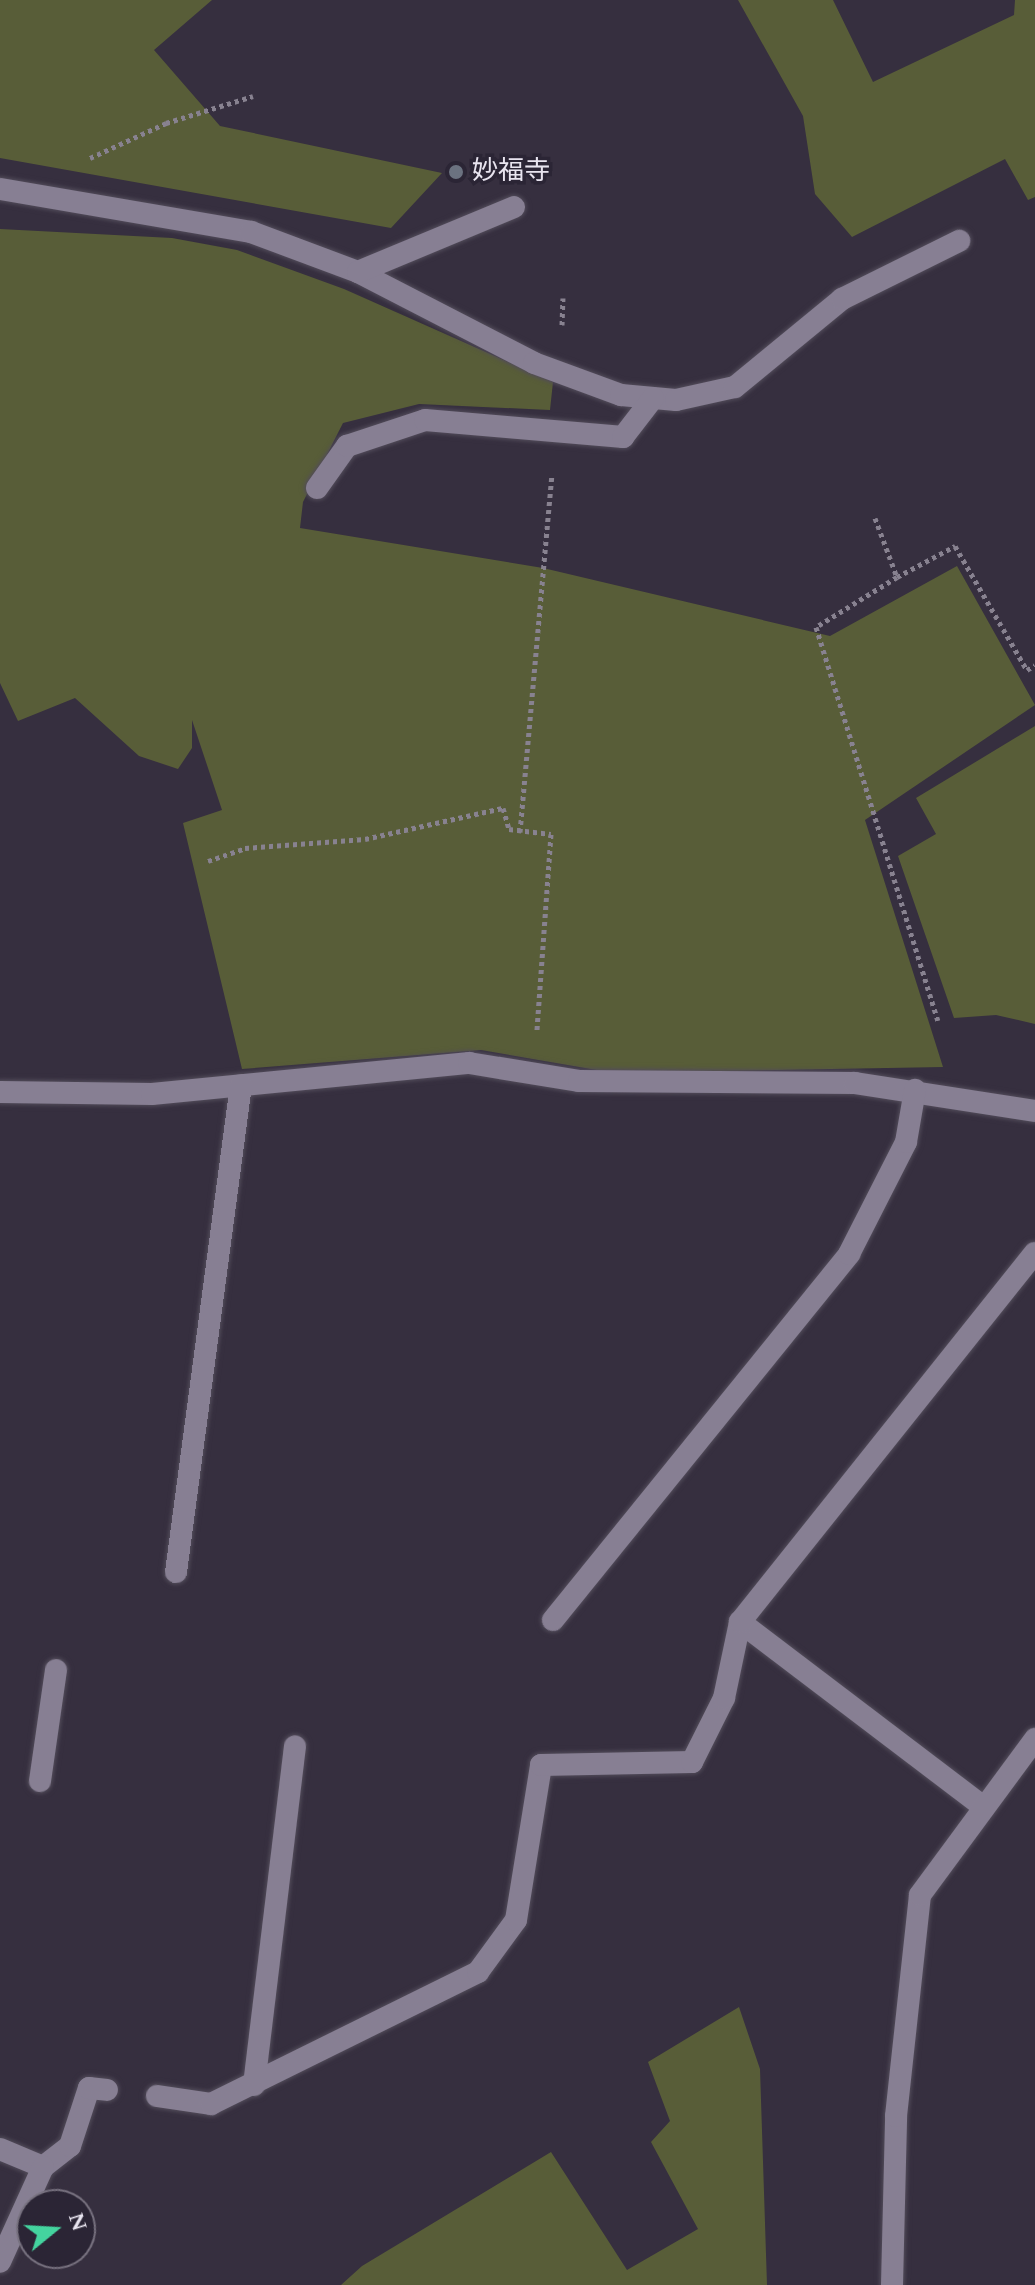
<!DOCTYPE html>
<html>
<head>
<meta charset="utf-8">
<style>
	body { margin:0 }
	#map { position:relative; width:1035px; height:2285px; overflow:hidden; background:#362f3f; font-family:Spectral,"Noto Sans JP",serif }
	div>[style] { position:absolute }
	.green>* { inset:0; background:#585d38 }
	.path>* { height:5px; margin-top:-2.5px; transform-origin:0; background:repeating-linear-gradient(90deg,#888290 0 4px,transparent 0 8px) }
	.roads { filter:drop-shadow(0 0 2px #524c5a) drop-shadow(0 0 2px #524c5a) }
	.service>* { height:22px; margin:-11px; padding:0 11px; transform-origin:11px; border-radius:11px; background:#877f93 }
	.minor>* { height:22px; margin:-11px; padding:0 11px; transform-origin:11px; border-radius:11px; background:#877f93 }
	.dots>* { width:22px; height:22px; translate:-50% -50%; box-sizing:border-box; border:4px solid #2b2535; border-radius:50% }
	span { translate:-50% -50%; white-space:nowrap; text-align:center; line-height:1.15; -webkit-text-stroke:7px #2b2535; paint-order:stroke }
	.poi-label { font-size:26px; color:#e8e4ef }
	.left { translate:0 -50%; text-align:left }
	.north { position:absolute; left:16px; top:2189px; width:80px; height:80px; box-sizing:border-box; background:#2b2535; border:2px solid #77717f; border-radius:50%; rotate:72deg; font-size:22px; font-weight:700; line-height:32px; text-align:center; color:#e8e4ef }
	.north::after { content:''; display:block; margin:auto; width:28px; height:36px; background:#44d49f; clip-path:polygon(50% 0,100% 100%,50% 72%,0 100%) }
</style>
</head>
<body>
<div id="map">
	<div class="green">
		<div style="clip-path:polygon(0 0,212px 0,154px 50px,220px 126px,442px 173px,391px 228px,0 158px)"></div>
		<div style="clip-path:polygon(738px 0,833px 0,873px 82px,1014px 15px,1015px 0,1035px 0,1035px 197px,1028px 200px,1005px 159px,852px 237px,815px 194px,803px 116px)"></div>
		<div style="clip-path:polygon(0 229px,172px 238px,237px 250px,344px 289px,553px 382px,550px 410px,419px 404px,343px 423px,303px 502px,300px 528px,543px 568px,830px 636px,957px 566px,1035px 705px,865px 820px,943px 1067px,614px 1073px,481px 1050px,242px 1069px,183px 823px,222px 810px,192px 720px,192px 748px,178px 769px,139px 756px,75px 698px,18px 721px,0 683px)"></div>
		<div style="clip-path:polygon(1035px 726px,1035px 1024px,996px 1015px,954px 1018px,898px 856px,936px 834px,916px 798px)"></div>
		<div style="clip-path:polygon(739px 2007px,760px 2069px,767px 2285px,341px 2285px,362px 2266px,551px 2152px,627px 2270px,698px 2229px,651px 2142px,670px 2121px,648px 2062px)"></div>
	</div>
	<div class="path">
		<div style="left:90px;top:158px;width:84px;rotate:-24.7deg"></div>
		<div style="left:166px;top:123px;width:91px;rotate:-17.2deg"></div>
		<div style="left:562px;top:325px;width:27px;rotate:-88deg"></div>
		<div style="left:875px;top:518px;width:63px;rotate:69.6deg"></div>
		<div style="left:897px;top:577px;width:95px;rotate:148.3deg"></div>
		<div style="left:816px;top:627px;width:412px;rotate:72.8deg"></div>
		<div style="left:897px;top:577px;width:66px;rotate:-28.1deg"></div>
		<div style="left:955px;top:546px;width:143px;rotate:59.9deg"></div>
		<div style="left:1027px;top:670px;width:9px;rotate:-32deg"></div>
		<div style="left:520px;top:832px;width:358px;rotate:-84.9deg"></div>
		<div style="left:208px;top:861px;width:39px;rotate:-19deg"></div>
		<div style="left:245px;top:848px;width:120px;rotate:-4.3deg"></div>
		<div style="left:365px;top:839px;width:141px;rotate:-12.7deg"></div>
		<div style="left:503px;top:808px;width:22px;rotate:74deg"></div>
		<div style="left:509px;top:829px;width:42px;rotate:6.8deg"></div>
		<div style="left:551px;top:834px;width:197px;rotate:94.1deg"></div>
	</div>
	<div class="roads">
		<div class="service">
			<div style="left:0;top:189px;width:255px;rotate:9.7deg"></div>
			<div style="left:251px;top:232px;width:114px;rotate:20.5deg"></div>
			<div style="left:358px;top:272px;width:198px;rotate:27.3deg"></div>
			<div style="left:534px;top:363px;width:93px;rotate:20.2deg"></div>
			<div style="left:621px;top:395px;width:55px;rotate:5.2deg"></div>
			<div style="left:676px;top:400px;width:60px;rotate:-12.4deg"></div>
			<div style="left:735px;top:387px;width:139px;rotate:-39.4deg"></div>
			<div style="left:842px;top:299px;width:131px;rotate:-26.4deg"></div>
			<div style="left:358px;top:272px;width:169px;rotate:-22.6deg"></div>
			<div style="left:317px;top:488px;width:52px;rotate:-54.5deg"></div>
			<div style="left:347px;top:446px;width:82px;rotate:-18.4deg"></div>
			<div style="left:425px;top:420px;width:199px;rotate:4.9deg"></div>
			<div style="left:623px;top:437px;width:49px;rotate:-52.4deg"></div>
			<div style="left:40px;top:1781px;width:112px;rotate:-81.8deg"></div>
			<div style="left:157px;top:2096px;width:55px;rotate:8.4deg"></div>
			<div style="left:43px;top:2167px;width:34px;rotate:-38deg"></div>
			<div style="left:70px;top:2146px;width:61px;rotate:-71.9deg"></div>
			<div style="left:89px;top:2088px;width:18px;rotate:6deg"></div>
		</div>
		<div class="minor">
			<div style="left:0;top:1092px;width:152px;rotate:0.8deg"></div>
			<div style="left:152px;top:1094px;width:319px;rotate:-5.6deg"></div>
			<div style="left:469px;top:1063px;width:111px;rotate:9.3deg"></div>
			<div style="left:579px;top:1081px;width:276px;rotate:0.4deg"></div>
			<div style="left:855px;top:1083px;width:182px;rotate:8.8deg"></div>
			<div style="left:176px;top:1572px;width:491px;rotate:-82.4deg"></div>
			<div style="left:553px;top:1620px;width:471px;rotate:-51deg"></div>
			<div style="left:849px;top:1254px;width:126px;rotate:-63deg"></div>
			<div style="left:906px;top:1142px;width:53px;rotate:-80.2deg"></div>
			<div style="left:740px;top:1622px;width:306px;rotate:37.2deg"></div>
			<div style="left:254px;top:2085px;width:341px;rotate:-83.1deg"></div>
			<div style="left:211px;top:2104px;width:298px;rotate:-26.3deg"></div>
			<div style="left:478px;top:1972px;width:64px;rotate:-53.8deg"></div>
			<div style="left:516px;top:1920px;width:157px;rotate:-80.8deg"></div>
			<div style="left:541px;top:1765px;width:151px;rotate:-1.1deg"></div>
			<div style="left:692px;top:1762px;width:72px;rotate:-63.4deg"></div>
			<div style="left:724px;top:1698px;width:78px;rotate:-78.1deg"></div>
			<div style="left:740px;top:1622px;width:472px;rotate:-51.4deg"></div>
			<div style="left:0;top:2149px;width:47px;rotate:22.7deg"></div>
			<div style="left:43px;top:2167px;width:104px;rotate:114.4deg"></div>
			<div style="left:892px;top:2285px;width:169px;rotate:-88.6deg"></div>
			<div style="left:896px;top:2116px;width:222px;rotate:-83.8deg"></div>
			<div style="left:920px;top:1895px;width:194px;rotate:-53.6deg"></div>
		</div>
	</div>
	<div class="dots">
		<div style="left:456px;top:172px;background:#6b7280"></div>
	</div>
	<div class="poi-label">
		<span class="left" style="left:472px;top:172px">妙福寺</span>
	</div>
	<div class="north">N</div>
</div>
</body>
</html>
